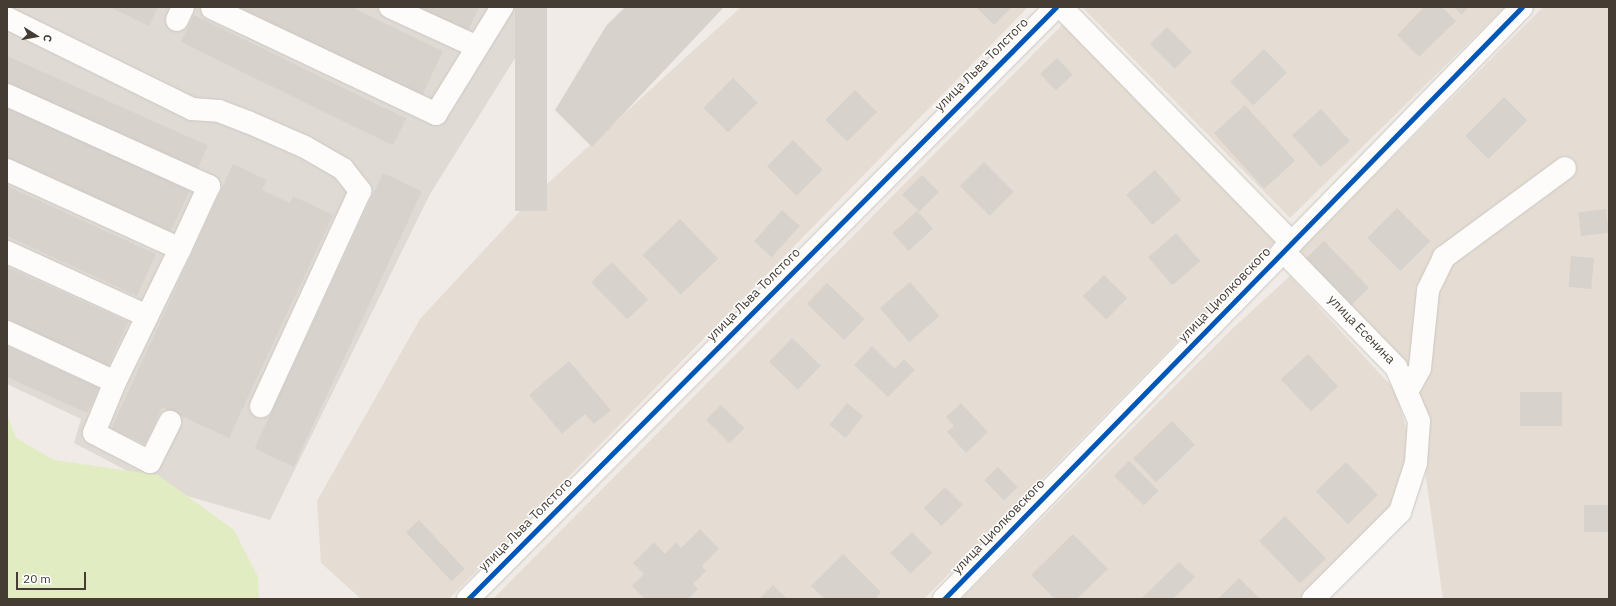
<!DOCTYPE html>
<html>
<head>
<meta charset="utf-8">
<style>
	body { margin:0 }
	#map { position:relative; width:1616px; height:606px; overflow:hidden; background:#f0ebe6; font-family:"IBM Plex Sans",sans-serif }
	div>[style] { position:absolute }
	.residential>* { inset:0; background:#e5ddd3 }
	.industrial>* { inset:0; background:#e0dad4 }
	.green>* { inset:0; background:#e1ecc3 }
	.building>* { inset:0; background:#d8d2cd; transform-origin:0 0 }
	.roads { filter:drop-shadow(0 0 1px #ccc7c2) drop-shadow(0 0 1px #ccc7c2) }
	.minor>* { height:22px; margin:-11px; padding:0 11px; transform-origin:11px; border-radius:11px; background:#fdfcfb }
	.cycleway>* { height:5px; margin:-2.5px; padding:0 2.5px; transform-origin:2.5px; border-radius:2.5px; background:#0057b8 }
	span { translate:-50% -50%; white-space:nowrap; text-align:center; line-height:1.15; -webkit-text-stroke:3px #fff; paint-order:stroke }
	.street-label { font-size:13px; color:#453c33 }
	.frame { position:absolute; inset:0; border:8px solid #453c33; pointer-events:none }
	.north { position:absolute; left:16px; top:16px; width:40px; height:40px; -webkit-text-stroke:3px #fff; paint-order:stroke; rotate:101deg; font-size:11px; font-weight:700; line-height:16px; text-align:center; color:#453c33 }
	.north::after { content:''; display:block; margin:auto; width:14px; height:18px; background:#453c33; clip-path:polygon(50% 0,100% 100%,50% 72%,0 100%) }
	.scale { position:absolute; left:16px; top:572px; width:70px; height:18px; box-sizing:border-box; border:2px solid #453c33; border-top:0; padding-left:5px; font-size:12px; line-height:14px; white-space:nowrap; color:#453c33; -webkit-text-stroke:3px #fff; paint-order:stroke }
</style>
</head>
<body>
<div id="map">
	<div class="residential">
		<div style="clip-path:polygon(741px 7px,1028px 7px,449px 599px,361px 599px,321px 563px,317px 501px,420px 319px,535px 195px)"></div>
		<div style="clip-path:polygon(1082px 7px,1505px 7px,1290px 218px)"></div>
		<div style="clip-path:polygon(1543px 7px,1609px 7px,1609px 599px,1443px 599px,1425px 471px,1428px 413px,1395px 351px,1294px 256px)"></div>
		<div style="clip-path:polygon(1064px 23px,1275px 242px,924px 599px,493px 599px)"></div>
		<div style="clip-path:polygon(1290px 276px,1395px 390px,1410px 441px,1395px 507px,1314px 599px,961px 599px,1230px 331px)"></div>
	</div>
	<div class="industrial">
		<div style="clip-path:polygon(7px 7px,547px 7px,430px 194px,270px 520px,160px 488px,74px 443px,81px 419px,7px 384px)"></div>
	</div>
	<div class="green">
		<div style="clip-path:polygon(7px 414px,16px 438px,54px 460px,158px 475px,234px 530px,258px 577px,259px 599px,7px 599px)"></div>
	</div>
	<div class="building">
		<div style="clip-path:polygon(110px 7px,158px 7px,149px 26px)"></div>
		<div style="clip-path:polygon(237px 7px,351px 7px,443px 51px,422px 96px)"></div>
		<div style="clip-path:polygon(407px 7px,479px 7px,466px 35px)"></div>
		<div style="left:515px;top:7px;width:32px;height:204px"></div>
		<div style="clip-path:polygon(625px 7px,724px 7px,592px 147px,555px 110px,606px 26px)"></div>
		<div style="clip-path:polygon(976px 7px,1012px 7px,994px 25px)"></div>
		<div style="clip-path:polygon(1424px 7px,1442px 7px,1456px 21px,1419px 57px,1397px 35px)"></div>
		<div style="clip-path:polygon(1454px 7px,1469px 7px,1462px 15px)"></div>
		<div style="left:194px;top:15px;width:236px;height:30px;rotate:26deg"></div>
		<div style="left:1167px;top:27px;width:35px;height:24px;rotate:45deg"></div>
		<div style="left:1264px;top:49px;width:33px;height:47px;rotate:46deg"></div>
		<div style="left:7px;top:56px;width:220px;height:29px;rotate:24deg"></div>
		<div style="left:1057px;top:58px;width:23px;height:23px;rotate:47deg"></div>
		<div style="left:733px;top:78px;width:35px;height:42px;rotate:45deg"></div>
		<div style="left:855px;top:90px;width:31px;height:42px;rotate:45deg"></div>
		<div style="left:1504px;top:97px;width:33px;height:55px;rotate:45deg"></div>
		<div style="left:7px;top:105px;width:202px;height:53px;rotate:25deg"></div>
		<div style="left:1245px;top:105px;width:75px;height:42px;rotate:48deg"></div>
		<div style="left:1321px;top:109px;width:43px;height:39px;rotate:48deg"></div>
		<div style="left:793px;top:140px;width:42px;height:37px;rotate:45deg"></div>
		<div style="left:984px;top:162px;width:42px;height:34px;rotate:45deg"></div>
		<div style="clip-path:polygon(233px 164px,267px 180px,262px 190px,290px 203px,293px 196px,333px 215px,229px 438px,162px 407px,145px 444px,111px 429px)"></div>
		<div style="left:1155px;top:170px;width:40px;height:38px;rotate:49deg"></div>
		<div style="left:383px;top:173px;width:43px;height:304px;rotate:25deg"></div>
		<div style="left:922px;top:175px;width:24px;height:28px;rotate:45deg"></div>
		<div style="clip-path:polygon(7px 186px,156px 254px,137px 296px,7px 236px)"></div>
		<div style="left:1397px;top:208px;width:47px;height:42px;rotate:45deg"></div>
		<div style="left:1606px;top:209px;width:24px;height:28px;rotate:83deg"></div>
		<div style="left:782px;top:210px;width:24px;height:42px;rotate:42deg"></div>
		<div style="left:917px;top:211px;width:24px;height:33px;rotate:48deg"></div>
		<div style="left:680px;top:219px;width:55px;height:52px;rotate:46deg"></div>
		<div style="left:1176px;top:233px;width:37px;height:37px;rotate:49deg"></div>
		<div style="left:1324px;top:241px;width:65px;height:31px;rotate:46deg"></div>
		<div style="left:1571px;top:256px;width:23px;height:31px;rotate:5deg"></div>
		<div style="left:612px;top:262px;width:52px;height:29px;rotate:46deg"></div>
		<div style="clip-path:polygon(7px 267px,128px 322px,108px 367px,7px 321px)"></div>
		<div style="left:1104px;top:275px;width:33px;height:30px;rotate:45deg"></div>
		<div style="left:910px;top:282px;width:45px;height:40px;rotate:49deg"></div>
		<div style="left:827px;top:283px;width:52px;height:29px;rotate:44deg"></div>
		<div style="left:792px;top:338px;width:40px;height:33px;rotate:44deg"></div>
		<div style="clip-path:polygon(7px 346px,99px 388px,87px 413px,7px 377px)"></div>
		<div style="clip-path:polygon(872px 346px,895px 369px,904px 359px,915px 370px,888px 397px,854px 365px)"></div>
		<div style="left:1308px;top:354px;width:44px;height:37px;rotate:47deg"></div>
		<div style="clip-path:polygon(569px 361px,611px 410px,594px 424px,585px 414px,562px 434px,529px 395px)"></div>
		<div style="left:1520px;top:392px;width:42px;height:34px"></div>
		<div style="left:847px;top:403px;width:21px;height:28px;rotate:39deg"></div>
		<div style="clip-path:polygon(961px 403px,988px 432px,966px 453px,947px 432px,954px 426px,946px 417px)"></div>
		<div style="left:721px;top:405px;width:33px;height:21px;rotate:45deg"></div>
		<div style="left:1172px;top:421px;width:33px;height:54px;rotate:46deg"></div>
		<div style="left:1129px;top:461px;width:42px;height:21px;rotate:45deg"></div>
		<div style="left:1346px;top:462px;width:46px;height:42px;rotate:46deg"></div>
		<div style="left:998px;top:467px;width:28px;height:19px;rotate:46deg"></div>
		<div style="left:945px;top:487px;width:25px;height:30px;rotate:45deg"></div>
		<div style="left:1609px;top:505px;width:27px;height:25px;rotate:90deg"></div>
		<div style="left:1285px;top:516px;width:59px;height:36px;rotate:46deg"></div>
		<div style="left:419px;top:520px;width:67px;height:18px;rotate:47deg"></div>
		<div style="clip-path:polygon(700px 529px,719px 549px,702px 566px,706px 571px,693px 584px,698px 589px,688px 599px,645px 599px,632px 586px,644px 574px,633px 563px,654px 542px,665px 554px,676px 542px,681px 548px)"></div>
		<div style="left:912px;top:532px;width:29px;height:30px;rotate:46deg"></div>
		<div style="clip-path:polygon(1073px 534px,1108px 569px,1077px 599px,1055px 599px,1031px 575px)"></div>
		<div style="clip-path:polygon(843px 554px,881px 592px,875px 599px,825px 599px,811px 586px)"></div>
		<div style="clip-path:polygon(1179px 562px,1195px 577px,1173px 599px,1141px 599px)"></div>
		<div style="clip-path:polygon(1239px 578px,1260px 599px,1218px 599px)"></div>
		<div style="clip-path:polygon(773px 585px,787px 599px,759px 599px)"></div>
	</div>
	<div class="roads">
		<div class="minor">
			<div style="left:390px;top:7px;width:96px;rotate:24.7deg"></div>
			<div style="left:1061px;top:7px;width:330px;rotate:45.6deg"></div>
			<div style="left:212px;top:8px;width:248px;rotate:25.3deg"></div>
			<div style="left:436px;top:114px;width:126px;rotate:-58.3deg"></div>
			<div style="left:7px;top:18px;width:206px;rotate:26.2deg"></div>
			<div style="left:192px;top:109px;width:27px;rotate:4deg"></div>
			<div style="left:219px;top:111px;width:31px;rotate:21deg"></div>
			<div style="left:248px;top:122px;width:62px;rotate:23.7deg"></div>
			<div style="left:305px;top:147px;width:44px;rotate:30.1deg"></div>
			<div style="left:343px;top:169px;width:28px;rotate:52deg"></div>
			<div style="left:360px;top:191px;width:237px;rotate:114.7deg"></div>
			<div style="left:177px;top:20px;width:14px;rotate:-65deg"></div>
			<div style="left:7px;top:95px;width:222px;rotate:24.3deg"></div>
			<div style="left:209px;top:186px;width:69px;rotate:114.7deg"></div>
			<div style="left:180px;top:249px;width:148px;rotate:116deg"></div>
			<div style="left:115px;top:382px;width:55px;rotate:112.4deg"></div>
			<div style="left:94px;top:433px;width:63px;rotate:27.4deg"></div>
			<div style="left:150px;top:462px;width:45px;rotate:-63.4deg"></div>
			<div style="left:7px;top:170px;width:190px;rotate:24.5deg"></div>
			<div style="left:1283px;top:251px;width:162px;rotate:45.8deg"></div>
			<div style="left:1396px;top:367px;width:59px;rotate:66.9deg"></div>
			<div style="left:1419px;top:421px;width:42px;rotate:94.1deg"></div>
			<div style="left:1416px;top:463px;width:52px;rotate:108.1deg"></div>
			<div style="left:1400px;top:512px;width:123px;rotate:135deg"></div>
			<div style="left:7px;top:252px;width:154px;rotate:24.6deg"></div>
			<div style="left:7px;top:332px;width:119px;rotate:24.8deg"></div>
			<div style="left:1408px;top:390px;width:25px;rotate:-61deg"></div>
			<div style="left:1420px;top:368px;width:78px;rotate:-84.1deg"></div>
			<div style="left:1428px;top:290px;width:37px;rotate:-64deg"></div>
			<div style="left:1444px;top:257px;width:150px;rotate:-36.3deg"></div>
			<div style="left:468px;top:599px;width:834px;rotate:-45.19deg"></div>
			<div style="left:944px;top:599px;width:827px;rotate:-45.69deg"></div>
		</div>
	</div>
	<div class="cycleway">
		<div style="left:468px;top:599px;width:834px;rotate:-45.19deg"></div>
		<div style="left:944px;top:599px;width:827px;rotate:-45.69deg"></div>
	</div>
	<div class="street-label">
		<span style="left:982px;top:65px;rotate:-45deg">улица Льва Толстого</span>
		<span style="left:754px;top:295px;rotate:-45deg">улица Льва Толстого</span>
		<span style="left:1225px;top:295px;rotate:-46deg">улица Циолковского</span>
		<span style="left:1361px;top:330px;rotate:46deg">улица Есенина</span>
		<span style="left:526px;top:525px;rotate:-45deg">улица Льва Толстого</span>
		<span style="left:999px;top:527px;rotate:-46deg">улица Циолковского</span>
	</div>
	<div class="frame"></div>
	<div class="north">С</div>
	<div class="scale">20 m</div>
</div>
</body>
</html>
